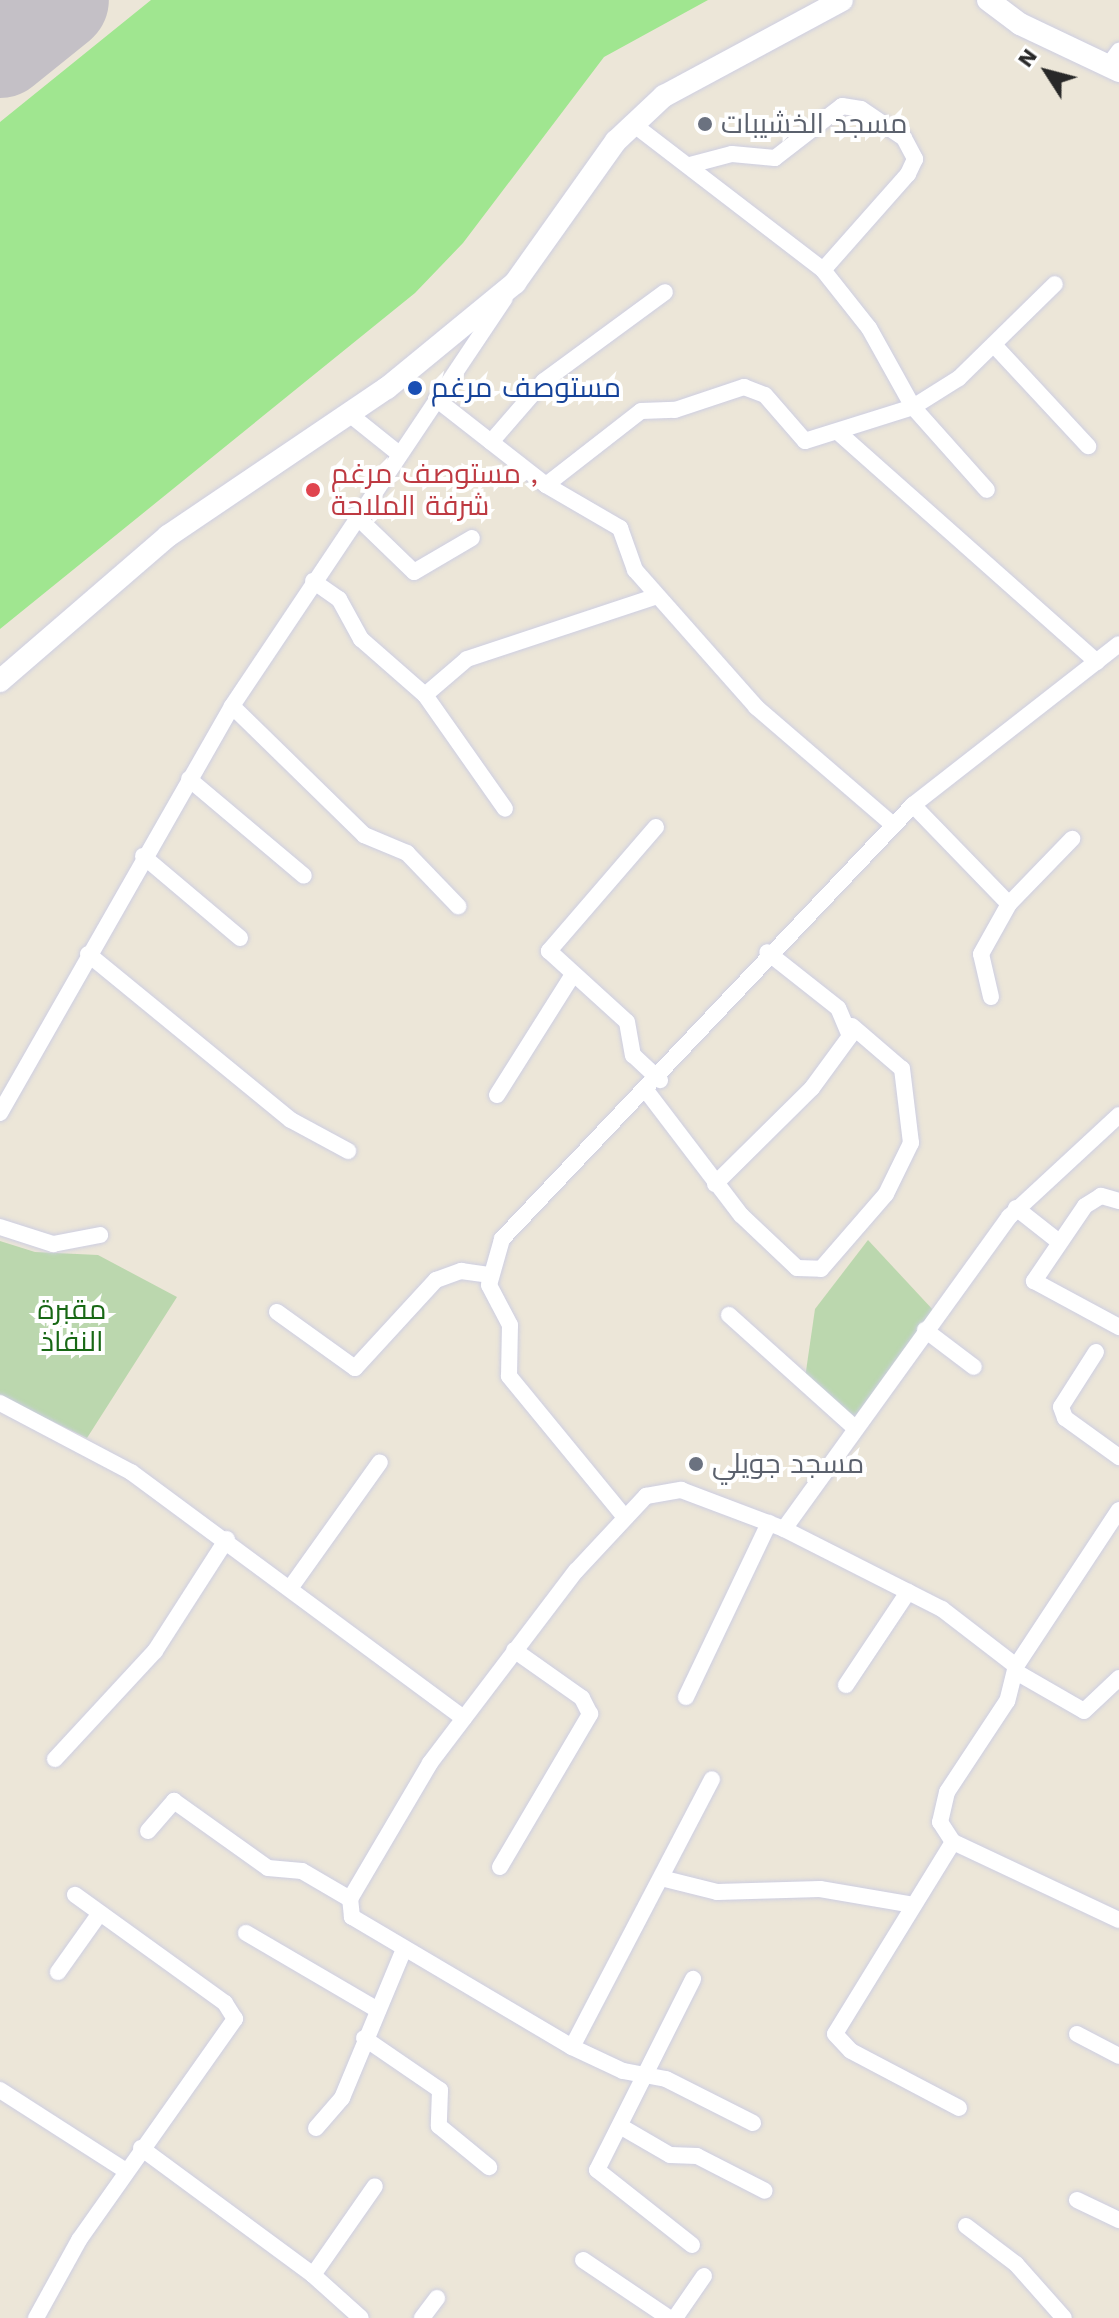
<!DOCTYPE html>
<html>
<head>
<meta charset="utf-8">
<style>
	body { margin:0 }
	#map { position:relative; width:1119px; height:2318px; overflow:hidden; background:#ece6d8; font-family:"Work Sans",Cairo,sans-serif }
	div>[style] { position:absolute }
	.green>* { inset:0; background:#a0e690 }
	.cemetery>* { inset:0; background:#bbd7ae }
	.runway>* { height:104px; margin:-52px; padding:0 52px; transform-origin:52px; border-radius:52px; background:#c4c0c6 }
	.roads { filter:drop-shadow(0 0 2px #cdcee2) drop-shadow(0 0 2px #cdcee2) }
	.street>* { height:16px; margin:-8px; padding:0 8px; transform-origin:8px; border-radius:8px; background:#fff }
	.secondary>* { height:22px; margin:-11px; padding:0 11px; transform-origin:11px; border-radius:11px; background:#fff }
	.dots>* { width:22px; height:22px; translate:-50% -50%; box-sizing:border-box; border:4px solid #fff; border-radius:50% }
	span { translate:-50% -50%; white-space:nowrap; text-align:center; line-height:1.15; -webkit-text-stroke:8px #fff; paint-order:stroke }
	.worship-label { font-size:28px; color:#5b616d }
	.left { translate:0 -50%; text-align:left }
	.transit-label { font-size:28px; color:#164399 }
	.health-label { font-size:28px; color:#be3a42 }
	.park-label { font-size:28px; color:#186815 }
	.north { position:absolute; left:1007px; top:32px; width:80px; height:80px; -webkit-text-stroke:6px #fff; paint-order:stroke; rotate:306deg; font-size:22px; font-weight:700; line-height:32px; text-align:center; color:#282828 }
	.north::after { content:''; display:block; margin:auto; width:28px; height:36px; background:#282828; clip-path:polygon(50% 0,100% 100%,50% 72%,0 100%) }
</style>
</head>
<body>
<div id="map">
	<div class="green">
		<div style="clip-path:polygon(151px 0,708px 0,604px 57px,463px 243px,415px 293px,0 629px,0 122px)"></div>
	</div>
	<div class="cemetery">
		<div style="clip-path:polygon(868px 1240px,934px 1311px,853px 1419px,805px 1378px,815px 1309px)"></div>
		<div style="clip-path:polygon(0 1241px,35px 1252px,98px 1255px,177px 1297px,87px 1438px,0 1396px)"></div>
	</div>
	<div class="runway">
		<div style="left:0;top:46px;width:73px;rotate:-38.9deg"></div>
	</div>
	<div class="roads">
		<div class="street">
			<div style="left:1108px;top:66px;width:19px;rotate:-54deg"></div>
			<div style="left:633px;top:124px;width:240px;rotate:37.5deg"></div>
			<div style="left:823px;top:270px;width:74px;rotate:51.6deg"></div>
			<div style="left:869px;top:328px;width:90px;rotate:60.9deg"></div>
			<div style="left:913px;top:407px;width:111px;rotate:48.3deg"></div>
			<div style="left:690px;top:165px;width:43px;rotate:-14.7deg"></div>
			<div style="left:732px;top:154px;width:43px;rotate:5.3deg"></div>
			<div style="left:775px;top:158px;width:85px;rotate:-37.8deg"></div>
			<div style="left:842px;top:106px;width:19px;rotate:9deg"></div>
			<div style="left:861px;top:109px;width:52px;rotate:34deg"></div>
			<div style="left:904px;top:138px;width:24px;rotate:62deg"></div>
			<div style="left:915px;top:159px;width:17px;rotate:115deg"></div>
			<div style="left:908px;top:174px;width:128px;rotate:131.5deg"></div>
			<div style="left:995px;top:346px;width:137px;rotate:47.1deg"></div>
			<div style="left:436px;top:399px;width:140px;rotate:38deg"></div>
			<div style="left:546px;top:485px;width:86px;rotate:30.2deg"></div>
			<div style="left:620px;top:528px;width:45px;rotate:70.3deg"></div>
			<div style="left:635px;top:570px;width:183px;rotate:48.5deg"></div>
			<div style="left:756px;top:707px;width:181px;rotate:40.7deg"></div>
			<div style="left:348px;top:413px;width:64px;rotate:38.7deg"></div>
			<div style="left:839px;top:433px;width:345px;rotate:41.6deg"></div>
			<div style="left:491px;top:442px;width:81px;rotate:-49deg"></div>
			<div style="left:544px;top:381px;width:150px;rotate:-36.3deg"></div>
			<div style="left:546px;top:485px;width:120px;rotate:-37.9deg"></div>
			<div style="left:641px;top:411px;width:34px;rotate:-2deg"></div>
			<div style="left:675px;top:410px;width:73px;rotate:-18.4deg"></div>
			<div style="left:744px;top:387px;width:22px;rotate:21deg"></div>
			<div style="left:765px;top:395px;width:61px;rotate:49deg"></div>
			<div style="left:805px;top:441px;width:113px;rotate:-17.5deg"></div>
			<div style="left:913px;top:407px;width:54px;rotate:-32.2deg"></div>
			<div style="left:959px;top:378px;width:134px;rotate:-44.4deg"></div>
			<div style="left:355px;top:515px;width:82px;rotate:44deg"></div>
			<div style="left:414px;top:572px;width:67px;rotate:-30.4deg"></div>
			<div style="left:313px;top:581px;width:32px;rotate:35deg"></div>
			<div style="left:339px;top:599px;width:46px;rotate:61.2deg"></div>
			<div style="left:361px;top:639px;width:85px;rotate:41.2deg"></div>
			<div style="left:425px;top:695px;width:139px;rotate:54.9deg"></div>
			<div style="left:425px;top:695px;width:55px;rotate:-40.6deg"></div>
			<div style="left:467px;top:659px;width:200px;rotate:-18.3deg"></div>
			<div style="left:232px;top:706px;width:185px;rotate:44.3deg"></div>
			<div style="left:364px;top:835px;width:47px;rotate:22.7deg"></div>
			<div style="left:407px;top:853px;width:74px;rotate:46.1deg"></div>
			<div style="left:189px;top:779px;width:150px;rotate:40.1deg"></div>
			<div style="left:913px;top:805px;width:138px;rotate:45.9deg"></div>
			<div style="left:1009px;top:904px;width:91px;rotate:-45.9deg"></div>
			<div style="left:656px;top:827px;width:164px;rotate:130.8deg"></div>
			<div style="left:549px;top:951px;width:105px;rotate:42.3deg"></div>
			<div style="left:627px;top:1022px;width:34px;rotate:80deg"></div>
			<div style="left:633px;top:1055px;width:37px;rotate:43deg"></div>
			<div style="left:143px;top:856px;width:127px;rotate:40.2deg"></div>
			<div style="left:88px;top:954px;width:262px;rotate:39.3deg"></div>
			<div style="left:291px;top:1120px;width:65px;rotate:28.5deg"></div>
			<div style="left:991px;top:997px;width:44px;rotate:-103.1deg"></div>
			<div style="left:981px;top:954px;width:57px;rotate:-60.8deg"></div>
			<div style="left:648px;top:1093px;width:153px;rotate:52.7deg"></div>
			<div style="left:741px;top:1215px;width:77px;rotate:43.4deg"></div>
			<div style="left:797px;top:1268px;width:24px;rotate:2deg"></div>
			<div style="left:821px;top:1269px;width:99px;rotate:-49.1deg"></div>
			<div style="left:886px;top:1194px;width:57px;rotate:-63.9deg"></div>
			<div style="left:911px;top:1143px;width:75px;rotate:-96.9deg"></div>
			<div style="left:902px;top:1069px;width:66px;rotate:-139.3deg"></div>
			<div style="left:497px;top:1095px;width:141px;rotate:-57.8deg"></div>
			<div style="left:0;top:1113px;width:468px;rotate:-60.3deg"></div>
			<div style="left:232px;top:706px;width:490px;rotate:-56.2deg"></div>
			<div style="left:715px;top:1184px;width:136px;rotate:-44.7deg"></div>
			<div style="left:812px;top:1088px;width:64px;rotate:-53.8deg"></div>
			<div style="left:850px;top:1036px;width:30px;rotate:-113deg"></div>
			<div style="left:838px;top:1008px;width:90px;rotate:-141.7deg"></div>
			<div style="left:1119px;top:1201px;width:19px;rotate:-164deg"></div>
			<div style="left:1101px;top:1196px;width:19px;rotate:148deg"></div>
			<div style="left:1085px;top:1206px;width:91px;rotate:124.2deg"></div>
			<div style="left:1034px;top:1281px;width:97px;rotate:28.4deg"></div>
			<div style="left:1016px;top:1208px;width:55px;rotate:38.3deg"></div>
			<div style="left:0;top:1227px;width:56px;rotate:17.8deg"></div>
			<div style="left:53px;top:1244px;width:48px;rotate:-10.8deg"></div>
			<div style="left:277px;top:1312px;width:96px;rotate:35.7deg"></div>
			<div style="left:355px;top:1368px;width:120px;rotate:-47.4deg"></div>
			<div style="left:436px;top:1280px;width:27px;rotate:-20deg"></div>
			<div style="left:461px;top:1271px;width:28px;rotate:8deg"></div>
			<div style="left:729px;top:1315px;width:169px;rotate:41.9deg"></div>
			<div style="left:925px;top:1330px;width:61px;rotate:37.1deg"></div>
			<div style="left:1096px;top:1352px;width:65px;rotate:122.5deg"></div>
			<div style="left:1061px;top:1407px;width:12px;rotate:70deg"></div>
			<div style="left:1065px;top:1418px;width:67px;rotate:35.8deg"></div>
			<div style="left:0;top:1403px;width:148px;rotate:27.8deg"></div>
			<div style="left:131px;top:1472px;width:414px;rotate:36.5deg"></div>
			<div style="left:1119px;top:1510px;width:187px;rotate:123.4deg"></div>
			<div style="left:1016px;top:1666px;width:36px;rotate:104deg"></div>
			<div style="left:1007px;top:1701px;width:109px;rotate:123.4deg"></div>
			<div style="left:947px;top:1792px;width:31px;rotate:103deg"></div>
			<div style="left:940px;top:1822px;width:24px;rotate:57deg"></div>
			<div style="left:953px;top:1842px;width:183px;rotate:25.2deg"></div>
			<div style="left:623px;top:1515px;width:180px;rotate:-129.4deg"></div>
			<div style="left:509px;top:1376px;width:51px;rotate:-88.9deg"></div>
			<div style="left:510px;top:1325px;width:45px;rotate:-117.7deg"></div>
			<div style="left:489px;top:1285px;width:48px;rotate:-74.2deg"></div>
			<div style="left:502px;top:1239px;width:598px;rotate:-46.56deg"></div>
			<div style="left:913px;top:805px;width:261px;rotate:-38deg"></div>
			<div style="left:784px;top:1529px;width:385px;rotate:-54.2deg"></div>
			<div style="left:1009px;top:1217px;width:150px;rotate:-42.8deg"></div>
			<div style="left:291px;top:1587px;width:153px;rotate:-54.5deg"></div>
			<div style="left:1018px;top:1673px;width:76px;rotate:29.9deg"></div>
			<div style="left:1084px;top:1711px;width:48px;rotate:-43.3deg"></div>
			<div style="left:846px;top:1685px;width:112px;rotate:-56.3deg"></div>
			<div style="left:686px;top:1697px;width:193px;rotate:-64.5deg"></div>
			<div style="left:55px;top:1759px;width:147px;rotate:-47.2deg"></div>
			<div style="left:155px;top:1651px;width:133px;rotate:-57.3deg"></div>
			<div style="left:148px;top:1831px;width:40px;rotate:-49deg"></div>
			<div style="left:174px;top:1801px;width:115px;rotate:35.5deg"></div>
			<div style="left:268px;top:1868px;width:34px;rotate:5deg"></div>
			<div style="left:302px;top:1871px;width:56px;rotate:30.3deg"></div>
			<div style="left:953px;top:1842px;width:225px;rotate:121.6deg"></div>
			<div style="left:835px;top:2034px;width:23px;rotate:47deg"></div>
			<div style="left:851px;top:2051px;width:122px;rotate:27.8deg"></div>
			<div style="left:500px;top:1867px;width:178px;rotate:-59.5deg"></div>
			<div style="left:590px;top:1714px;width:18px;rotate:-117deg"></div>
			<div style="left:582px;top:1698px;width:83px;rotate:-144.8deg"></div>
			<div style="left:661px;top:1878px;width:58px;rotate:14deg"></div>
			<div style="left:717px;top:1892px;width:103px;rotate:-1.7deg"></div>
			<div style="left:820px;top:1889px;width:95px;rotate:9.7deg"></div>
			<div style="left:246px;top:1933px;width:151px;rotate:30.3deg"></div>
			<div style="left:58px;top:1972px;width:72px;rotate:-54.6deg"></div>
			<div style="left:1077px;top:2034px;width:47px;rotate:27.6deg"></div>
			<div style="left:364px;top:2038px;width:92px;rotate:34.4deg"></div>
			<div style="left:440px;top:2090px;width:36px;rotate:92deg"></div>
			<div style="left:439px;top:2126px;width:65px;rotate:39.4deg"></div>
			<div style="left:572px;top:2047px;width:302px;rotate:-62.4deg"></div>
			<div style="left:0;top:2090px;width:150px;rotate:32.7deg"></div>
			<div style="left:753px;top:2123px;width:97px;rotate:-153.2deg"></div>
			<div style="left:666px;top:2079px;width:44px;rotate:-169.5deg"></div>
			<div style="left:623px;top:2071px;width:56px;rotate:-154.8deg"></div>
			<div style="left:572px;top:2047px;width:256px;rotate:-149.4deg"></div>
			<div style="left:352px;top:1917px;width:18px;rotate:-96deg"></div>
			<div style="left:350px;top:1899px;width:158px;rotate:-59.5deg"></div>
			<div style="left:430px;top:1763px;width:241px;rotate:-52.8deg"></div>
			<div style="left:576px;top:1571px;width:103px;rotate:-47deg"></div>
			<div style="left:646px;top:1496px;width:36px;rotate:-10deg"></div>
			<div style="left:681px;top:1490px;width:110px;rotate:20.7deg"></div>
			<div style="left:784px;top:1529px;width:177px;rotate:26.9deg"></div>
			<div style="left:942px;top:1609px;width:93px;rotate:37.6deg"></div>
			<div style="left:620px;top:2126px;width:58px;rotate:30.1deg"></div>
			<div style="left:670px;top:2155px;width:27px;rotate:2deg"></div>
			<div style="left:697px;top:2156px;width:76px;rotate:27.2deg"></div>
			<div style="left:316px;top:2128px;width:40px;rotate:-49deg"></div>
			<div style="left:342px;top:2098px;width:161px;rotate:-67.4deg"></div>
			<div style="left:141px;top:2148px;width:214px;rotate:36.4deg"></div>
			<div style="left:313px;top:2275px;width:108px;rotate:-55.1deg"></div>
			<div style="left:1077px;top:2200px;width:47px;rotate:25.5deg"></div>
			<div style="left:966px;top:2226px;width:63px;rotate:37.2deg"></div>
			<div style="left:1016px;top:2264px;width:72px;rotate:48.4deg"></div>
			<div style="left:692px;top:2245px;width:121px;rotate:-141.7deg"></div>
			<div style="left:597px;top:2170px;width:214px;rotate:-63.3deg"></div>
			<div style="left:583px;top:2260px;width:104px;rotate:34deg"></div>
			<div style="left:313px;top:2275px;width:64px;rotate:41.9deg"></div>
			<div style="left:36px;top:2318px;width:89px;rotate:-61.1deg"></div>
			<div style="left:79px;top:2240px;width:271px;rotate:-54.8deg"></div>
			<div style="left:235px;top:2019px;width:19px;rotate:-122deg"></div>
			<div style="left:225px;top:2003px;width:185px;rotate:-144.2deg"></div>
			<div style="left:422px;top:2318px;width:25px;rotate:-53deg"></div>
			<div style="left:675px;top:2318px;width:51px;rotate:-55.4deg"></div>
		</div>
		<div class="secondary">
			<div style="left:988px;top:0;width:40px;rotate:37deg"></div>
			<div style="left:1020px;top:24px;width:110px;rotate:25.4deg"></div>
			<div style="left:0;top:681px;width:222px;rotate:-40.8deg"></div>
			<div style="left:168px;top:536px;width:264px;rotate:-34.1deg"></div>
			<div style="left:387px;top:388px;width:166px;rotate:-39.4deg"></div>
			<div style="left:515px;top:283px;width:174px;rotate:-54.6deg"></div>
			<div style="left:616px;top:141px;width:66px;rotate:-43.2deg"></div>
			<div style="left:664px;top:96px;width:202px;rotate:-28.3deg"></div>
		</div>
	</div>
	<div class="dots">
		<div style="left:705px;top:124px;background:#6b7280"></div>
		<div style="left:415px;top:388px;background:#1a4fb4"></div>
		<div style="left:313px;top:490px;background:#e0444e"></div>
		<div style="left:696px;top:1464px;background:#6b7280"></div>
	</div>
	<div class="worship-label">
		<span class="left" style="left:721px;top:124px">مسجد الخشيبات</span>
		<span class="left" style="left:712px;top:1464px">مسجد جويلي</span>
	</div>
	<div class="transit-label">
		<span class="left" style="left:431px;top:388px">مستوصف مرغم</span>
	</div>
	<div class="health-label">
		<span class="left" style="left:331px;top:490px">مستوصف مرغم ,<br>شرفة الملاحة</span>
	</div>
	<div class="park-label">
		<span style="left:72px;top:1326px">مقبرة<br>النفاذ</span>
	</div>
	<div class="north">N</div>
</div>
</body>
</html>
